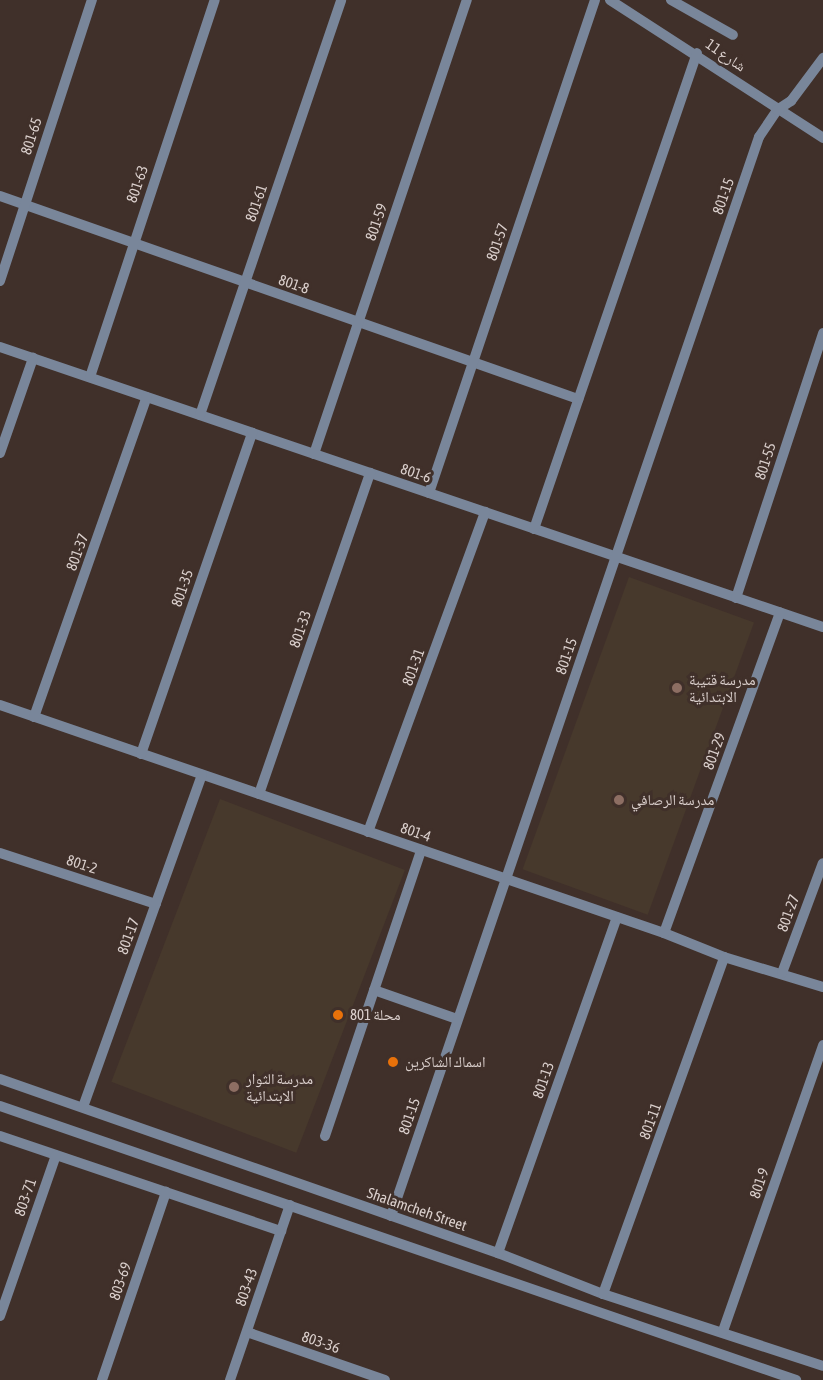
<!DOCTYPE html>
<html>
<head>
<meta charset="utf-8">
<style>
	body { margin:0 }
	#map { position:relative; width:823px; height:1380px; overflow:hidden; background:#40302a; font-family:"Asap Condensed","Noto Naskh Arabic",sans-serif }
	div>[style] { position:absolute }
	.education>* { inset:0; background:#47392c; transform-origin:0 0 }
	.minor>* { height:10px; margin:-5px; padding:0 5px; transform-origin:5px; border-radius:5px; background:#79869a }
	.dots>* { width:16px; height:16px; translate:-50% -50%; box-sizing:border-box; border:3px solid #40302a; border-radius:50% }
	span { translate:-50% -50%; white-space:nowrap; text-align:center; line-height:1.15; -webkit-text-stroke:6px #40302a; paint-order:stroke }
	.street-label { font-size:15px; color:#dacfcc }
	.poi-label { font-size:15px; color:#dacfcc }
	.left { translate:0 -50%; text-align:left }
</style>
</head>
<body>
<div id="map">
	<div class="education">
		<div style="left:629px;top:577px;width:133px;height:311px;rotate:20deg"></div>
		<div style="left:220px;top:799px;width:198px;height:303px;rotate:21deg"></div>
	</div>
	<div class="minor">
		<div style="left:610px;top:0;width:254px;rotate:32.9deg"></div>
		<div style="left:671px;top:0;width:71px;rotate:29.4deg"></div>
		<div style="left:0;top:196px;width:613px;rotate:19.35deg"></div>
		<div style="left:0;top:281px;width:296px;rotate:-71.9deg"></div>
		<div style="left:0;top:347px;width:869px;rotate:18.79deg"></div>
		<div style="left:90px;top:377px;width:397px;rotate:-71.7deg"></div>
		<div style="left:200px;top:415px;width:438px;rotate:-71.2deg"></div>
		<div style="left:0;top:453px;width:101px;rotate:-70.8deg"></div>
		<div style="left:314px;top:454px;width:479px;rotate:-71.4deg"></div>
		<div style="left:429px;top:493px;width:520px;rotate:-71.39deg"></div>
		<div style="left:534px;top:529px;width:503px;rotate:-71.1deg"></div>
		<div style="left:736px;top:598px;width:279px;rotate:-71.8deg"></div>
		<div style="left:0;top:705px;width:702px;rotate:18.95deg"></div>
		<div style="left:664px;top:933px;width:65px;rotate:21.8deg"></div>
		<div style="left:724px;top:957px;width:103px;rotate:16.9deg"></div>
		<div style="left:34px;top:717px;width:339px;rotate:-70.6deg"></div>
		<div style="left:141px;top:754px;width:340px;rotate:-70.9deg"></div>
		<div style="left:259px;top:794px;width:340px;rotate:-70.9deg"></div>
		<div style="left:368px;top:832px;width:341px;rotate:-69.9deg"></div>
		<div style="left:0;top:853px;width:164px;rotate:18.1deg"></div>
		<div style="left:664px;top:933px;width:341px;rotate:-70.1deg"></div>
		<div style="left:782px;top:973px;width:117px;rotate:-69.6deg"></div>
		<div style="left:374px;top:990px;width:88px;rotate:19.3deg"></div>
		<div style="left:0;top:1079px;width:528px;rotate:19.26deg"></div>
		<div style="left:498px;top:1253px;width:113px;rotate:21.3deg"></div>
		<div style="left:603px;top:1294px;width:231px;rotate:18.1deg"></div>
		<div style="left:0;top:1106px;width:842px;rotate:18.99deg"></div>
		<div style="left:83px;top:1107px;width:353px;rotate:-70.3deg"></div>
		<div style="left:0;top:1136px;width:297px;rotate:18.7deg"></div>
		<div style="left:325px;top:1136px;width:302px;rotate:-71.4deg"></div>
		<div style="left:391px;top:1216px;width:1140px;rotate:-71.17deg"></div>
		<div style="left:759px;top:137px;width:32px;rotate:-56deg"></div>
		<div style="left:777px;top:110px;width:17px;rotate:-33deg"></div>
		<div style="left:791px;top:101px;width:54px;rotate:-53.3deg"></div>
		<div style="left:498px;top:1253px;width:356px;rotate:-70.5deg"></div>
		<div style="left:603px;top:1294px;width:358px;rotate:-70.2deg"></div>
		<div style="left:0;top:1316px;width:170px;rotate:-70.8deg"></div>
		<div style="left:723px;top:1331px;width:303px;rotate:-70.7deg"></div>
		<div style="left:247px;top:1332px;width:146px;rotate:19.2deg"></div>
		<div style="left:102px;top:1380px;width:199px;rotate:-71.2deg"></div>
		<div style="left:230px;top:1380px;width:185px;rotate:-71.1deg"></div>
	</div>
	<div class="dots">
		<div style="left:677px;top:688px;background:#8d6e63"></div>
		<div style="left:619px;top:800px;background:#8d6e63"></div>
		<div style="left:338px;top:1015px;background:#e8710a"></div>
		<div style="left:393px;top:1062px;background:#e8710a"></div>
		<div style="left:234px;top:1087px;background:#8d6e63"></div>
	</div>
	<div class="street-label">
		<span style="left:726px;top:55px;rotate:35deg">شارع 11</span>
		<span style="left:31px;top:136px;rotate:-72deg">801-65</span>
		<span style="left:137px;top:184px;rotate:-71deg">801-63</span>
		<span style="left:723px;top:196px;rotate:-71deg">801-15</span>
		<span style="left:256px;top:203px;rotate:-71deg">801-61</span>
		<span style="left:376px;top:222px;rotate:-71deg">801-59</span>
		<span style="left:497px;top:242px;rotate:-71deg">801-57</span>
		<span style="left:294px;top:284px;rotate:19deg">801-8</span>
		<span style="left:765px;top:461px;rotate:-72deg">801-55</span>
		<span style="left:416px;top:473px;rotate:19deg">801-6</span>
		<span style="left:77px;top:552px;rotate:-70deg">801-37</span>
		<span style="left:182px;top:588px;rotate:-71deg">801-35</span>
		<span style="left:300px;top:629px;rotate:-71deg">801-33</span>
		<span style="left:566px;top:656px;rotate:-71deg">801-15</span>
		<span style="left:413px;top:667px;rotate:-70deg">801-31</span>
		<span style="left:714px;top:751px;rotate:-70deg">801-29</span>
		<span style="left:416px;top:832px;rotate:19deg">801-4</span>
		<span style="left:82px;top:864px;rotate:18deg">801-2</span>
		<span style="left:788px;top:913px;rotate:-70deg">801-27</span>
		<span style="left:128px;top:936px;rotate:-70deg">801-17</span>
		<span style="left:543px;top:1080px;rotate:-71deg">801-13</span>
		<span style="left:409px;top:1116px;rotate:-71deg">801-15</span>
		<span style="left:650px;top:1121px;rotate:-70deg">801-11</span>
		<span style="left:759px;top:1183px;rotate:-71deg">801-9</span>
		<span style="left:25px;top:1197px;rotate:-71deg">803-71</span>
		<span style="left:417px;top:1209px;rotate:19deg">Shalamcheh Street</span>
		<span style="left:120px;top:1281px;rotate:-71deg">803-69</span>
		<span style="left:246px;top:1287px;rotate:-71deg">803-43</span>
		<span style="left:321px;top:1342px;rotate:19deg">803-36</span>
	</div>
	<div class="poi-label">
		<span class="left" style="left:689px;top:688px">مدرسة قتيبة<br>الابتدائية</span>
		<span class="left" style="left:631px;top:800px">مدرسة الرصافي</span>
		<span class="left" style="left:350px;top:1015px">محلة 801</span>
		<span class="left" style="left:405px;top:1062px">اسماك الشاكرين</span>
		<span class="left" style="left:246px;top:1087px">مدرسة الثوار<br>الابتدائية</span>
	</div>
</div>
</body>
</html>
